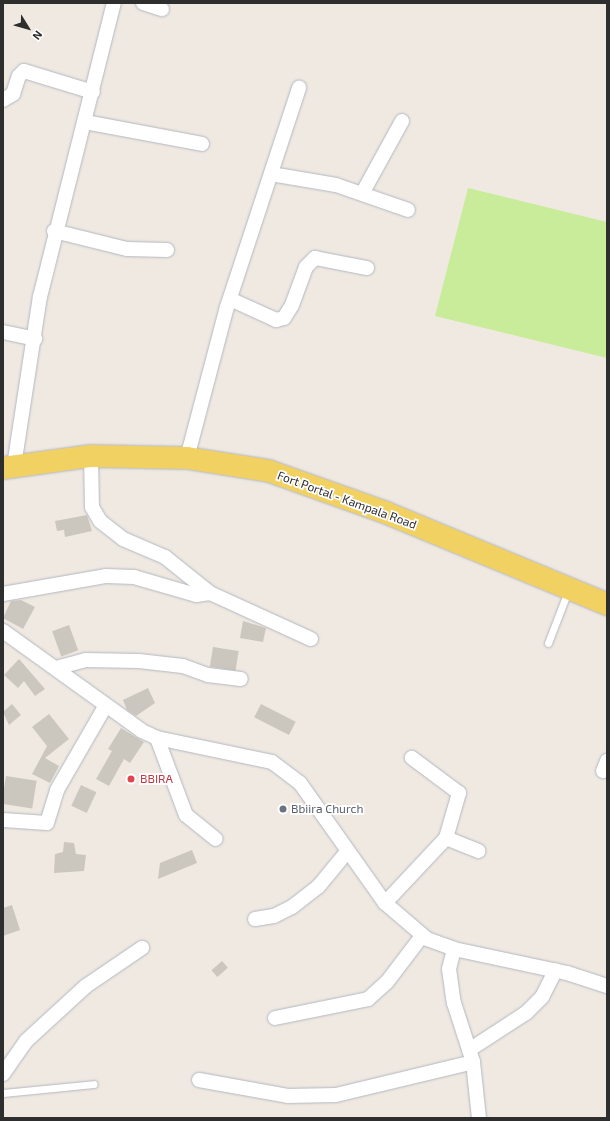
<!DOCTYPE html>
<html>
<head>
<meta charset="utf-8">
<style>
	body { margin:0 }
	#map { position:relative; width:610px; height:1121px; overflow:hidden; background:#efe9e1; font-family:"Exo 2",sans-serif }
	div>[style] { position:absolute }
	.pitch>* { inset:0; background:#c9ec9a }
	.building>* { inset:0; background:#cbc7bf; transform-origin:0 0 }
	.roads { filter:drop-shadow(0 0 1px #b4b7c1) drop-shadow(0 0 1px #b4b7c1) }
	.lane>* { height:7px; margin:-3.5px; padding:0 3.5px; transform-origin:3.5px; border-radius:3.5px; background:#fff }
	.street>* { height:14px; margin:-7px; padding:0 7px; transform-origin:7px; border-radius:7px; background:#fff }
	.primary>* { height:22px; margin:-11px; padding:0 11px; transform-origin:11px; border-radius:11px; background:#f2d163 }
	.dots>* { width:11px; height:11px; translate:-50% -50%; box-sizing:border-box; border:2px solid #fff; border-radius:50% }
	span { translate:-50% -50%; white-space:nowrap; text-align:center; line-height:1.15; -webkit-text-stroke:3.5px #fff; paint-order:stroke }
	.street-label { font-size:12px; color:#2e2e2e }
	.health-label { font-size:12px; color:#be3a42 }
	.left { translate:0 -50%; text-align:left }
	.worship-label { font-size:12px; color:#5b616d }
	.frame { position:absolute; inset:0; border:4px solid #2e2e2e; pointer-events:none }
	.north { position:absolute; left:8px; top:8px; width:40px; height:40px; -webkit-text-stroke:3px #fff; paint-order:stroke; rotate:127deg; font-size:11px; font-weight:700; line-height:16px; text-align:center; color:#2e2e2e }
	.north::after { content:''; display:block; margin:auto; width:14px; height:18px; background:#2e2e2e; clip-path:polygon(50% 0,100% 100%,50% 72%,0 100%) }
</style>
</head>
<body>
<div id="map">
	<div class="pitch">
		<div style="clip-path:polygon(468px 188px,607px 222px,607px 358px,435px 316px)"></div>
	</div>
	<div class="building">
		<div style="clip-path:polygon(87px 515px,92px 531px,65px 537px,64px 530px,57px 531px,55px 521px)"></div>
		<div style="clip-path:polygon(21px 600px,35px 607px,23px 629px,3px 618px,11px 601px)"></div>
		<div style="clip-path:polygon(243px 621px,266px 628px,263px 642px,240px 638px)"></div>
		<div style="left:69px;top:625px;width:27px;height:18px;rotate:70deg"></div>
		<div style="left:213px;top:647px;width:26px;height:20px;rotate:9deg"></div>
		<div style="clip-path:polygon(19px 659px,45px 689px,35px 696px,24px 681px,18px 688px,4px 675px)"></div>
		<div style="clip-path:polygon(148px 688px,155px 703px,136px 716px,127px 710px,123px 700px)"></div>
		<div style="clip-path:polygon(12px 704px,21px 715px,9px 725px,3px 712px)"></div>
		<div style="left:261px;top:704px;width:39px;height:15px;rotate:27deg"></div>
		<div style="clip-path:polygon(49px 714px,69px 739px,45px 758px,59px 766px,50px 783px,32px 774px,47px 746px,32px 727px)"></div>
		<div style="clip-path:polygon(121px 728px,144px 742px,130px 763px,124px 759px,109px 786px,96px 779px,112px 751px,108px 749px)"></div>
		<div style="left:6px;top:776px;width:31px;height:28px;rotate:9deg"></div>
		<div style="left:81px;top:785px;width:17px;height:23px;rotate:25deg"></div>
		<div style="clip-path:polygon(64px 842px,74px 843px,76px 854px,86px 855px,84px 871px,54px 873px,55px 854px,63px 852px)"></div>
		<div style="clip-path:polygon(192px 850px,197px 863px,158px 879px,160px 863px)"></div>
		<div style="clip-path:polygon(12px 905px,20px 930px,3px 936px,3px 908px)"></div>
		<div style="left:222px;top:961px;width:9px;height:14px;rotate:49deg"></div>
	</div>
	<div class="roads">
		<div class="lane">
			<div style="left:548px;top:643px;width:56px;rotate:-69deg"></div>
			<div style="left:3px;top:1093px;width:91px;rotate:-5.6deg"></div>
		</div>
		<div class="street">
			<div style="left:143px;top:3px;width:20px;rotate:18deg"></div>
			<div style="left:3px;top:100px;width:12px;rotate:-31deg"></div>
			<div style="left:13px;top:94px;width:19px;rotate:-72deg"></div>
			<div style="left:19px;top:76px;width:7px;rotate:-45deg"></div>
			<div style="left:24px;top:71px;width:72px;rotate:16.9deg"></div>
			<div style="left:85px;top:122px;width:119px;rotate:10.6deg"></div>
			<div style="left:271px;top:174px;width:66px;rotate:9.6deg"></div>
			<div style="left:336px;top:185px;width:76px;rotate:19.1deg"></div>
			<div style="left:363px;top:192px;width:81px;rotate:-61.2deg"></div>
			<div style="left:54px;top:231px;width:75px;rotate:13.9deg"></div>
			<div style="left:127px;top:249px;width:40px;rotate:1.4deg"></div>
			<div style="left:230px;top:299px;width:51px;rotate:24.5deg"></div>
			<div style="left:276px;top:320px;width:8px;rotate:-14deg"></div>
			<div style="left:284px;top:318px;width:15px;rotate:-58deg"></div>
			<div style="left:292px;top:305px;width:40px;rotate:-69.8deg"></div>
			<div style="left:306px;top:267px;width:13px;rotate:-45deg"></div>
			<div style="left:315px;top:258px;width:53px;rotate:10.9deg"></div>
			<div style="left:3px;top:332px;width:33px;rotate:12deg"></div>
			<div style="left:91px;top:456px;width:51px;rotate:88.9deg"></div>
			<div style="left:92px;top:507px;width:16px;rotate:60deg"></div>
			<div style="left:100px;top:521px;width:29px;rotate:38deg"></div>
			<div style="left:123px;top:539px;width:46px;rotate:23.2deg"></div>
			<div style="left:165px;top:557px;width:58px;rotate:38.7deg"></div>
			<div style="left:210px;top:593px;width:111px;rotate:24.5deg"></div>
			<div style="left:187px;top:458px;width:156px;rotate:-75.2deg"></div>
			<div style="left:227px;top:307px;width:231px;rotate:-71.8deg"></div>
			<div style="left:14px;top:466px;width:171px;rotate:-81.3deg"></div>
			<div style="left:40px;top:297px;width:303px;rotate:-75.9deg"></div>
			<div style="left:3px;top:594px;width:105px;rotate:-9.9deg"></div>
			<div style="left:106px;top:576px;width:28px;rotate:2deg"></div>
			<div style="left:134px;top:577px;width:65px;rotate:16.2deg"></div>
			<div style="left:196px;top:595px;width:14px;rotate:-8deg"></div>
			<div style="left:3px;top:631px;width:171px;rotate:35.7deg"></div>
			<div style="left:142px;top:731px;width:17px;rotate:25deg"></div>
			<div style="left:157px;top:738px;width:117px;rotate:11.8deg"></div>
			<div style="left:272px;top:762px;width:35px;rotate:37deg"></div>
			<div style="left:300px;top:783px;width:147px;rotate:54.7deg"></div>
			<div style="left:385px;top:903px;width:55px;rotate:40.6deg"></div>
			<div style="left:427px;top:939px;width:29px;rotate:20deg"></div>
			<div style="left:454px;top:949px;width:116px;rotate:12deg"></div>
			<div style="left:567px;top:973px;width:42px;rotate:18deg"></div>
			<div style="left:56px;top:668px;width:30px;rotate:-15deg"></div>
			<div style="left:85px;top:660px;width:54px;rotate:1.1deg"></div>
			<div style="left:139px;top:661px;width:44px;rotate:6.5deg"></div>
			<div style="left:183px;top:666px;width:27px;rotate:20deg"></div>
			<div style="left:208px;top:675px;width:33px;rotate:7deg"></div>
			<div style="left:157px;top:738px;width:82px;rotate:69.4deg"></div>
			<div style="left:186px;top:815px;width:38px;rotate:39deg"></div>
			<div style="left:603px;top:771px;width:11px;rotate:-68deg"></div>
			<div style="left:3px;top:820px;width:44px;rotate:3.9deg"></div>
			<div style="left:47px;top:823px;width:34px;rotate:-73deg"></div>
			<div style="left:57px;top:790px;width:96px;rotate:-60deg"></div>
			<div style="left:446px;top:838px;width:35px;rotate:22deg"></div>
			<div style="left:385px;top:903px;width:89px;rotate:-46.8deg"></div>
			<div style="left:446px;top:838px;width:47px;rotate:-73.9deg"></div>
			<div style="left:459px;top:793px;width:59px;rotate:-143.3deg"></div>
			<div style="left:255px;top:919px;width:19px;rotate:-9deg"></div>
			<div style="left:274px;top:916px;width:20px;rotate:-27deg"></div>
			<div style="left:292px;top:907px;width:33px;rotate:-38deg"></div>
			<div style="left:318px;top:887px;width:45px;rotate:-50.4deg"></div>
			<div style="left:454px;top:949px;width:21px;rotate:104deg"></div>
			<div style="left:449px;top:969px;width:34px;rotate:82deg"></div>
			<div style="left:454px;top:1003px;width:62px;rotate:72.1deg"></div>
			<div style="left:473px;top:1062px;width:56px;rotate:83.9deg"></div>
			<div style="left:275px;top:1018px;width:95px;rotate:-11.5deg"></div>
			<div style="left:368px;top:999px;width:25px;rotate:-42deg"></div>
			<div style="left:387px;top:982px;width:58px;rotate:-52.7deg"></div>
			<div style="left:469px;top:1050px;width:68px;rotate:-33deg"></div>
			<div style="left:526px;top:1013px;width:23px;rotate:-45deg"></div>
			<div style="left:542px;top:997px;width:30px;rotate:-63deg"></div>
			<div style="left:3px;top:1074px;width:40px;rotate:-55.1deg"></div>
			<div style="left:26px;top:1041px;width:81px;rotate:-42.5deg"></div>
			<div style="left:86px;top:986px;width:68px;rotate:-34.2deg"></div>
			<div style="left:199px;top:1080px;width:90px;rotate:10.2deg"></div>
			<div style="left:288px;top:1096px;width:48px;rotate:-1.2deg"></div>
			<div style="left:336px;top:1095px;width:141px;rotate:-13.5deg"></div>
		</div>
		<div class="primary">
			<div style="left:3px;top:468px;width:89px;rotate:-7.8deg"></div>
			<div style="left:91px;top:456px;width:96px;rotate:1.2deg"></div>
			<div style="left:187px;top:458px;width:83px;rotate:9deg"></div>
			<div style="left:269px;top:471px;width:125px;rotate:19.6deg"></div>
			<div style="left:387px;top:513px;width:238px;rotate:22.5deg"></div>
		</div>
	</div>
	<div class="dots">
		<div style="left:131px;top:779px;background:#e0444e"></div>
		<div style="left:283px;top:809px;background:#6b7280"></div>
	</div>
	<div class="street-label">
		<span style="left:347px;top:500px;rotate:20deg">Fort Portal - Kampala Road</span>
	</div>
	<div class="health-label">
		<span class="left" style="left:140px;top:779px">BBIRA</span>
	</div>
	<div class="worship-label">
		<span class="left" style="left:291px;top:809px">Bbiira Church</span>
	</div>
	<div class="frame"></div>
	<div class="north">N</div>
</div>
</body>
</html>
